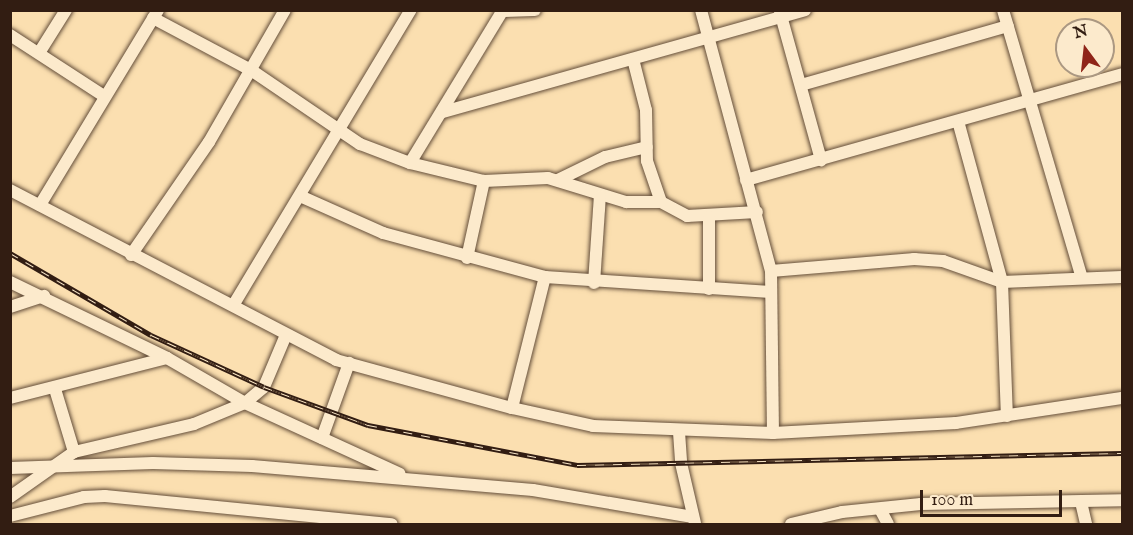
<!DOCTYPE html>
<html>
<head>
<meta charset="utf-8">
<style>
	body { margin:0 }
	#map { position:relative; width:1133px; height:535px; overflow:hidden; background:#fbdfb0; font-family:"IM FELL English",serif }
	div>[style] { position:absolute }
	.roads { filter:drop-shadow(0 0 2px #644e3a) drop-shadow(0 0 2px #644e3a) }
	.street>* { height:12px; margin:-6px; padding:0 6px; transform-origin:6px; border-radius:6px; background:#fceacc }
	.rail>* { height:5px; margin-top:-2.5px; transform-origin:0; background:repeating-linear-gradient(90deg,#fceacc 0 9px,#321d12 0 18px); box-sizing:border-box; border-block:2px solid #321d12 }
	span { translate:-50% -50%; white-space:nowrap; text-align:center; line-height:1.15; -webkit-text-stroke:5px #fceacc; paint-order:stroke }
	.frame { position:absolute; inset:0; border:12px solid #321d12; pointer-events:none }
	.north { position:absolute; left:1055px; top:18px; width:60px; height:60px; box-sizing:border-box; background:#fceacc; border:2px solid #ab9882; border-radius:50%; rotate:345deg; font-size:16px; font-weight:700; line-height:24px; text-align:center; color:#321d12 }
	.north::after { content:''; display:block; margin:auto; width:21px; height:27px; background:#8f2418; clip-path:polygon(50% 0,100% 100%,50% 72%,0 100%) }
	.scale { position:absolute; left:920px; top:490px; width:142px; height:27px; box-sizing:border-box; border:3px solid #321d12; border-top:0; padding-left:8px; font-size:18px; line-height:21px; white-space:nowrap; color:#321d12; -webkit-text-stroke:4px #fceacc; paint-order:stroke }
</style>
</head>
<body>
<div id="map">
	<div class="roads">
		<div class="street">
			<div style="left:701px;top:10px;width:270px;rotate:75deg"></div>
			<div style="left:771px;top:271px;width:162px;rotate:89.3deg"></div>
			<div style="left:1003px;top:10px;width:279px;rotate:73.6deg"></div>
			<div style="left:503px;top:11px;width:32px;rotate:-2deg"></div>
			<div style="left:780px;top:12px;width:154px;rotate:74.5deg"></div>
			<div style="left:153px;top:18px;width:111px;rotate:28deg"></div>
			<div style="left:251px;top:70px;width:132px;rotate:34.2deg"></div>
			<div style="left:360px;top:144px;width:53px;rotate:20.8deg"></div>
			<div style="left:410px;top:163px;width:76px;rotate:13.7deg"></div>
			<div style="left:484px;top:181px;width:64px;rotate:-2.7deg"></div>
			<div style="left:548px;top:178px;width:82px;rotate:17.1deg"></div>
			<div style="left:626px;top:202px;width:35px"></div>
			<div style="left:661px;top:202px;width:30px;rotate:28deg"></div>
			<div style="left:687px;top:216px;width:70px;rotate:-3.3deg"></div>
			<div style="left:10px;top:35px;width:112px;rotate:33deg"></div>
			<div style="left:39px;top:53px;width:51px;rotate:-57.9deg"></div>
			<div style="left:633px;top:59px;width:53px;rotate:75.7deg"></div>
			<div style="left:646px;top:110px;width:51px;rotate:88.9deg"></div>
			<div style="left:647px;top:161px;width:43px;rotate:71.1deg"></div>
			<div style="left:801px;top:85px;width:215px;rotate:-15.9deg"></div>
			<div style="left:443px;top:112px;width:376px;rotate:-15.7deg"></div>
			<div style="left:958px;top:121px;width:167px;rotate:74.7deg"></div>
			<div style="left:1002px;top:282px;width:134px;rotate:87.9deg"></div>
			<div style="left:410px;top:163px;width:179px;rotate:-58.7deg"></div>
			<div style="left:558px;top:180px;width:52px;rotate:-26.1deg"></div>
			<div style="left:605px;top:157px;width:43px;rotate:-13.4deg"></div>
			<div style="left:746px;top:180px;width:391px;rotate:-15.7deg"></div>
			<div style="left:10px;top:190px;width:368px;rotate:27.5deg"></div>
			<div style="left:336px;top:360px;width:182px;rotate:15.3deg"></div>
			<div style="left:512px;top:408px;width:83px;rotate:12.5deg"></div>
			<div style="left:593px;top:426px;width:180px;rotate:2.2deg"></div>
			<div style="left:773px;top:433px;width:183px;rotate:-3.1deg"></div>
			<div style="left:956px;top:423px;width:168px;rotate:-8.6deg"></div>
			<div style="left:300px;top:196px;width:91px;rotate:24deg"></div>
			<div style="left:383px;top:233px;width:168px;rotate:15.2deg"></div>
			<div style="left:545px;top:277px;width:226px;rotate:3.8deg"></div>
			<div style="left:40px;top:205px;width:228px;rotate:-58.8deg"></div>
			<div style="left:131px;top:255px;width:137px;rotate:-55.4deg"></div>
			<div style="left:209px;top:142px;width:152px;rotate:-60.1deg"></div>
			<div style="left:467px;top:258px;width:79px;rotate:-77.6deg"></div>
			<div style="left:771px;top:271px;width:144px;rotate:-4.8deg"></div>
			<div style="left:914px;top:259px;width:29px;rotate:4deg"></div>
			<div style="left:943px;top:261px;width:63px;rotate:19.6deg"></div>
			<div style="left:1002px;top:282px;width:120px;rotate:-2.4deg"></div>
			<div style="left:10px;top:282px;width:174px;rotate:25.8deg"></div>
			<div style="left:167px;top:358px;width:90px;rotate:30deg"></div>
			<div style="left:245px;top:403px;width:170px;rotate:24.6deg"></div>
			<div style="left:594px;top:283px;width:87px;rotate:-86.1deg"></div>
			<div style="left:709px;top:289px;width:72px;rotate:-90deg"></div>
			<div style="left:234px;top:304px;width:343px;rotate:-59deg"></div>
			<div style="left:10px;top:307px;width:36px;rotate:-18deg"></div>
			<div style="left:55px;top:389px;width:66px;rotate:73.2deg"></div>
			<div style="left:10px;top:398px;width:162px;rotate:-14.3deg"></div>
			<div style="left:512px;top:408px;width:135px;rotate:-75.9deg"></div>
			<div style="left:679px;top:432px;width:31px;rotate:86deg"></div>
			<div style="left:681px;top:463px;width:62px;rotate:76.9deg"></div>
			<div style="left:322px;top:438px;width:80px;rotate:-70.2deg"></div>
			<div style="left:10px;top:468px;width:143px;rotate:-2deg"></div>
			<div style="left:153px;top:463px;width:99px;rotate:1.7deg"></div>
			<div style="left:252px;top:466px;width:282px;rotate:4.9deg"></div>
			<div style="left:533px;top:490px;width:162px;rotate:9.6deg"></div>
			<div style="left:10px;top:497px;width:78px;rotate:-35.1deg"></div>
			<div style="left:74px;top:452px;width:123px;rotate:-13.1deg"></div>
			<div style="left:194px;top:424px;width:55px;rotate:-22.4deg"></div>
			<div style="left:245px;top:403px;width:25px;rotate:-40deg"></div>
			<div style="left:264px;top:387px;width:56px;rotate:-67.1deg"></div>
			<div style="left:1081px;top:502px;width:23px;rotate:77deg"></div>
			<div style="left:880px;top:509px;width:17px;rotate:62deg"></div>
			<div style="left:10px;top:516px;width:76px;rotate:-14.4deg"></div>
			<div style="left:84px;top:497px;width:21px;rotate:-3deg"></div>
			<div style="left:105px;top:496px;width:288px;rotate:5.6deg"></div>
			<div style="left:791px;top:524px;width:52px;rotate:-13.2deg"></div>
			<div style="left:842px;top:512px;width:79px;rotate:-5.8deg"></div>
			<div style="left:921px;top:504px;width:201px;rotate:-1.1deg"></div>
		</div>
	</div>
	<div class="rail">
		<div style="left:10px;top:253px;width:163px;rotate:30.2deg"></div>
		<div style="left:151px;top:335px;width:124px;rotate:24.7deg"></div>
		<div style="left:264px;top:387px;width:111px;rotate:20.1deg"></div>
		<div style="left:368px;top:425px;width:213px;rotate:10.8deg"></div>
		<div style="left:577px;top:465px;width:545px;rotate:-1.26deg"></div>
	</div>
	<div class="frame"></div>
	<div class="north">N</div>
	<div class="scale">100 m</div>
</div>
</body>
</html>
